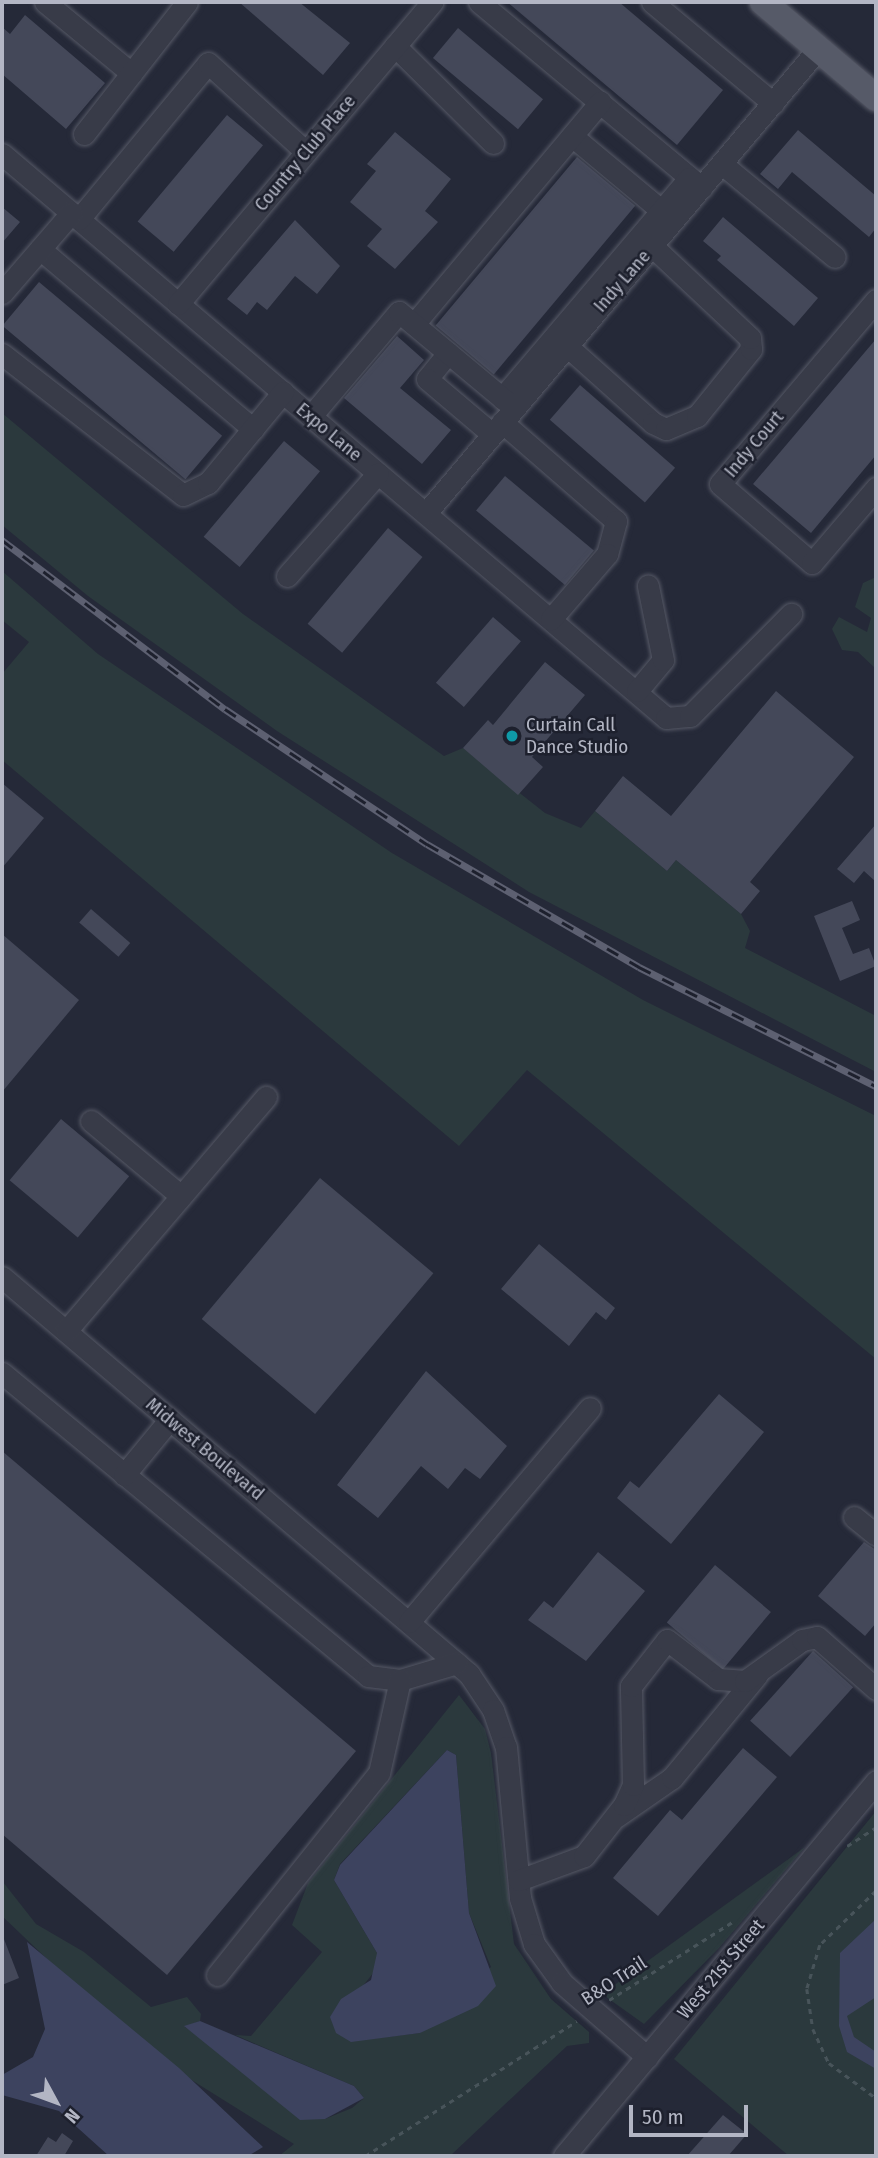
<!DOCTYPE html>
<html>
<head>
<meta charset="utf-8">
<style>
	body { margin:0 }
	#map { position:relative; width:878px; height:2158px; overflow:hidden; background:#252938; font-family:"Fira Sans Condensed",sans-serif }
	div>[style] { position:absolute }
	.green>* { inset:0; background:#2b393d }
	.water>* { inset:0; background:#3d435f }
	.building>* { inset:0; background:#444859; transform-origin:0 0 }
	.path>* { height:2.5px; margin-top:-1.25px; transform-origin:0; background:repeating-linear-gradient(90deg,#48545a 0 5px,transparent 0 10px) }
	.roads { filter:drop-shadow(0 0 2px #565966) drop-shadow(0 0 2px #565966) }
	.minor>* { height:21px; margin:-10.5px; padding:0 10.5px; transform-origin:10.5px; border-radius:10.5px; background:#383b48 }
	.major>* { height:26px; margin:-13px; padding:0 13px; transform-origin:13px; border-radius:13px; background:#565a68 }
	.rail>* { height:7px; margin-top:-3.5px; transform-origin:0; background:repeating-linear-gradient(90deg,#1d202d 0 13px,#5d6071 0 26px); box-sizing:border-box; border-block:2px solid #5d6071 }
	.dots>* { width:19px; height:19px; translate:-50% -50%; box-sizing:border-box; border:4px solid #1d202d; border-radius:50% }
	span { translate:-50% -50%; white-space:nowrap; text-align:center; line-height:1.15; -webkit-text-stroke:5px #1d202d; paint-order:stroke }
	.street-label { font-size:19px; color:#b3b6c4 }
	.poi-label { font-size:19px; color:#b3b6c4 }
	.left { translate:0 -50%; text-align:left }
	.frame { position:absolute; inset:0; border:4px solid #b3b6c4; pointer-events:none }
	.north { position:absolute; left:21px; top:2067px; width:70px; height:70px; -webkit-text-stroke:5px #1d202d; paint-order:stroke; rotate:131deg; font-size:19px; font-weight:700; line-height:28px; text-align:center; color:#b3b6c4 }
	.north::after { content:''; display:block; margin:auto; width:24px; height:32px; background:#b3b6c4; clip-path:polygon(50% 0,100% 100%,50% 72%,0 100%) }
	.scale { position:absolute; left:629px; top:2105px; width:119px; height:32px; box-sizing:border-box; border:4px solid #b3b6c4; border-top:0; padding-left:9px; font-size:21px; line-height:24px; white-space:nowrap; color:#b3b6c4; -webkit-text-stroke:5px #1d202d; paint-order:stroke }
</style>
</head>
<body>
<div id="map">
	<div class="green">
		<div style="clip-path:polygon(2px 413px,243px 614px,444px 756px,463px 748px,545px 813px,581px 828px,595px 811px,667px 871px,676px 860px,741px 914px,750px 931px,745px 948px,876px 1016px,876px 1072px,529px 892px,277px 731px,88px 596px,2px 525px)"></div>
		<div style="clip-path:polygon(2px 571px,98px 654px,392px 853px,643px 1000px,876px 1116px,876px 1359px,527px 1070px,459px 1146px,2px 760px,2px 674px,29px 642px,2px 620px)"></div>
		<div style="clip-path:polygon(876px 577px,876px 669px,858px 652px,842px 650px,832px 629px,839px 617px,867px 632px,871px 618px,855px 607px,863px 583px)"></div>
		<div style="clip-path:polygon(evenodd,459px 1695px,485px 1729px,491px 1753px,514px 1944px,551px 1999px,589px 2032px,589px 2043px,567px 2046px,450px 2156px,279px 2156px,294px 2144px,190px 2079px,87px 1997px,2px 1916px,3px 1882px,36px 1924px,84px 1952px,151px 2007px,187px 1997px,201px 2014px,200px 2021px,185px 2027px,325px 2119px,352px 2108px,364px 2098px,354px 2086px,235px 2035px,251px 2036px,322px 1952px,292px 1925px,308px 1883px,459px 1695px,447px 1750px,456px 1755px,469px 1913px,491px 1967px,420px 2033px,351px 2041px,362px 1987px,378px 1967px,377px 1953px,334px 1880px,340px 1864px,447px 1750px)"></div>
		<div style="clip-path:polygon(876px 1811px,876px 2156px,789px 2156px,674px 2059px)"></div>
		<div style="clip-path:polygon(805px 1847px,719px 1948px,644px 2024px,602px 1994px)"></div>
	</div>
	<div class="water">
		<div style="clip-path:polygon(447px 1750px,456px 1755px,469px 1913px,496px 1986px,478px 2006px,420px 2033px,351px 2042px,336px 2033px,330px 2017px,341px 1999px,371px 1980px,377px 1953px,334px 1880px,340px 1865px)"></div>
		<div style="clip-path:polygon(876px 1919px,876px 1997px,847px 2016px,854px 2037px,876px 2052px,876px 2069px,847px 2052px,839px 2026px,840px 1953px)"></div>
		<div style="clip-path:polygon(27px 1942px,179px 2068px,263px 2147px,248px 2156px,109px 2156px,59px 2111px,2px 2095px,2px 2075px,33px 2057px,45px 2029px)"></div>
		<div style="clip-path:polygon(200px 2021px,354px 2086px,364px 2098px,325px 2119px,300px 2120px,184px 2026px)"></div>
	</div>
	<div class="building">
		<div style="clip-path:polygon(239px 2px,299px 2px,350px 43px,323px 75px)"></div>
		<div style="clip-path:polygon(507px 2px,619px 2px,723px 90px,677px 145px)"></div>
		<div style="clip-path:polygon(25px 15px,105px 83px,66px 129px,2px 74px,2px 27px,10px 34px)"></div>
		<div style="left:458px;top:28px;width:111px;height:39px;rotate:40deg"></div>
		<div style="left:227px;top:115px;width:47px;height:139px;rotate:40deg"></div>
		<div style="clip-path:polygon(798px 130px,876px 196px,876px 228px,869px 237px,792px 172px,778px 189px,760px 174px)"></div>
		<div style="clip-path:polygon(395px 132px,451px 179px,425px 211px,438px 222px,395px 269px,367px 246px,382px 229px,350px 202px,376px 171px,367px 164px)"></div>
		<div style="left:577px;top:157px;width:76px;height:220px;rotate:40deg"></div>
		<div style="clip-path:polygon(2px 207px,20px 222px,2px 243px)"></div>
		<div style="clip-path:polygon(723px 217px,818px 298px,794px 326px,717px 260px,721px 256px,703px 241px)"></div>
		<div style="clip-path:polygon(295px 220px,340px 266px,317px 294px,295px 276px,267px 310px,257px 302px,247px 315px,227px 299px)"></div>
		<div style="left:39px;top:282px;width:239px;height:57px;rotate:40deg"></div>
		<div style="clip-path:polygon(397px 336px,424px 360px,400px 388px,451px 430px,422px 464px,344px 398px)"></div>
		<div style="clip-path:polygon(876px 339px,876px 455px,811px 533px,753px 484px)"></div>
		<div style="left:580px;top:385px;width:126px;height:46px;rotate:41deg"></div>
		<div style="left:284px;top:441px;width:47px;height:125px;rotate:40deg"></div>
		<div style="left:505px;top:476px;width:116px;height:45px;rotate:40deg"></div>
		<div style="left:388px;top:528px;width:45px;height:125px;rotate:40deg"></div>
		<div style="left:493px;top:617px;width:37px;height:87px;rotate:41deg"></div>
		<div style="clip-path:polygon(545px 662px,585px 695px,532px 757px,543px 767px,518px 795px,463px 748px,488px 720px,493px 725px)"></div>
		<div style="clip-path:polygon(776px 691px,854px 757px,750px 882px,760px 891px,741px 914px,676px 860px,667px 871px,595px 811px,623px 776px,671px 816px)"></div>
		<div style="clip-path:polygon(2px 783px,44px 818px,2px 868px)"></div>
		<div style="clip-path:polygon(876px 824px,876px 882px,864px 871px,854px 883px,837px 869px)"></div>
		<div style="clip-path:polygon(852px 901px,860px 920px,842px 928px,853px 954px,869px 948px,876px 966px,840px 981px,814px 916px)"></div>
		<div style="left:91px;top:909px;width:52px;height:18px;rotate:41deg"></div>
		<div style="clip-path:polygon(2px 934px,79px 1000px,2px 1092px)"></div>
		<div style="left:61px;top:1119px;width:89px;height:80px;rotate:40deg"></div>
		<div style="left:320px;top:1178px;width:148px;height:184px;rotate:40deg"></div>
		<div style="clip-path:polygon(539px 1244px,615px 1308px,606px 1320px,596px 1312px,569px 1346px,501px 1289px)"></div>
		<div style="clip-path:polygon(426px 1371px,507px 1446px,480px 1479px,465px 1468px,448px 1489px,421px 1466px,378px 1518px,337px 1485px)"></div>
		<div style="clip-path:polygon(719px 1394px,764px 1432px,671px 1544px,617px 1498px,630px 1481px,639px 1488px)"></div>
		<div style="clip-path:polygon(2px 1451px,356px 1751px,167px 1975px,2px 1834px)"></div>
		<div style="clip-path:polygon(864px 1542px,876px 1550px,876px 1623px,865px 1636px,818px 1596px)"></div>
		<div style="clip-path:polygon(598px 1552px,645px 1591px,586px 1661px,528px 1620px,544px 1601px,553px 1608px)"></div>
		<div style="left:715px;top:1565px;width:73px;height:75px;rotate:40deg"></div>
		<div style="left:813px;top:1651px;width:54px;height:94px;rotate:42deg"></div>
		<div style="clip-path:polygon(743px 1748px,777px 1777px,658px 1916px,613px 1878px,670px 1810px,682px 1820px)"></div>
		<div style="clip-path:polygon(2px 1934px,19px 1978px,2px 1985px)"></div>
		<div style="clip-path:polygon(723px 2115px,747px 2134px,728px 2156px,687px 2156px)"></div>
		<div style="clip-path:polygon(62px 2133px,73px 2141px,64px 2156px,36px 2156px,48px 2137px,56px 2142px)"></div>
	</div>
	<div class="path">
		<div style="left:847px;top:1846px;width:35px;rotate:-33deg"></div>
		<div style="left:876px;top:1891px;width:78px;rotate:136deg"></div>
		<div style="left:820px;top:1945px;width:46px;rotate:106.5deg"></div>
		<div style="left:807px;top:1989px;width:40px;rotate:81.5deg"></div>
		<div style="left:813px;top:2029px;width:38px;rotate:65deg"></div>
		<div style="left:829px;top:2063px;width:59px;rotate:36.7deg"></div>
		<div style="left:609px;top:2000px;width:148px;rotate:-32.3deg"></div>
		<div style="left:365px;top:2156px;width:251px;rotate:-32.5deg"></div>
	</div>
	<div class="roads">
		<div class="minor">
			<div style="left:45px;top:2px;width:112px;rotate:39.5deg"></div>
			<div style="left:479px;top:2px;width:290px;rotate:39.8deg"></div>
			<div style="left:652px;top:2px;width:158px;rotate:39.9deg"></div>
			<div style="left:395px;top:46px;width:138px;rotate:44.7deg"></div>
			<div style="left:84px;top:134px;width:167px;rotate:-52deg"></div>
			<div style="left:572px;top:136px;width:117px;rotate:39.8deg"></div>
			<div style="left:2px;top:154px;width:871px;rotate:40.34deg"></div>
			<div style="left:666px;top:718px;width:24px;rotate:-5deg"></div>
			<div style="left:690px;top:716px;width:144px;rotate:-45.3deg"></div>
			<div style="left:722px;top:164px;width:146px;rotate:39.5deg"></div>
			<div style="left:79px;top:219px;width:202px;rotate:-50.4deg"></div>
			<div style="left:208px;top:63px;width:132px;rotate:42.2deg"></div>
			<div style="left:40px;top:249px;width:279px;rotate:40.2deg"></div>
			<div style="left:2px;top:293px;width:106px;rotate:-49.2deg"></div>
			<div style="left:876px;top:300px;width:241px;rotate:130.3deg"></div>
			<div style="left:720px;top:484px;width:121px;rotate:40.7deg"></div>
			<div style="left:812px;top:563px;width:99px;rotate:-49.5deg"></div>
			<div style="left:178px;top:304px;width:395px;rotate:-49.9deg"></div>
			<div style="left:414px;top:324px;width:290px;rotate:-50deg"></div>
			<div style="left:567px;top:346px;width:115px;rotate:41.8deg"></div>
			<div style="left:653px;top:423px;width:14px;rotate:25deg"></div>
			<div style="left:666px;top:429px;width:34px;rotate:-23deg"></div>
			<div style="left:697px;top:416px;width:86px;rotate:-51.1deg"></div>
			<div style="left:751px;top:349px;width:11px;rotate:-95deg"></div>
			<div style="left:750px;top:338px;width:134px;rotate:-136.8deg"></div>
			<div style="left:448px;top:353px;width:33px;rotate:129deg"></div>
			<div style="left:427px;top:379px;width:85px;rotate:40.2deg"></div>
			<div style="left:2px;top:354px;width:229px;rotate:37.9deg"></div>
			<div style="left:183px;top:495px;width:28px;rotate:-26deg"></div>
			<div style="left:208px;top:483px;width:118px;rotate:-50.5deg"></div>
			<div style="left:502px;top:398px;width:289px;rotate:-49.6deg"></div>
			<div style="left:311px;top:416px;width:136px;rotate:-49.8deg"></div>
			<div style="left:399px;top:312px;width:148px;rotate:39.8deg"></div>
			<div style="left:502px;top:422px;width:151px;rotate:41deg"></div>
			<div style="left:616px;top:521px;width:34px;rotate:105deg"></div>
			<div style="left:607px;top:554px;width:86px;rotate:130.7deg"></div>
			<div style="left:426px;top:513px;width:607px;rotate:-49.81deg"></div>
			<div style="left:287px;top:576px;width:137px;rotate:-48.5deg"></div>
			<div style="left:637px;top:691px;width:40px;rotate:-50deg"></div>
			<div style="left:663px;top:660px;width:76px;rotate:-101.5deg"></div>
			<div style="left:91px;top:1121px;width:117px;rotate:39.8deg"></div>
			<div style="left:2px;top:1277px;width:613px;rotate:40.37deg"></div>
			<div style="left:469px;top:1674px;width:43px;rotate:56.3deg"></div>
			<div style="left:493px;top:1710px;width:39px;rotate:71deg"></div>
			<div style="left:506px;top:1747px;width:152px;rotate:84.7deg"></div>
			<div style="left:520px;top:1898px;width:48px;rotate:73.1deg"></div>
			<div style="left:534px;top:1944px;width:48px;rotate:54.3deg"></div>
			<div style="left:562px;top:1983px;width:113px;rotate:41deg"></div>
			<div style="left:66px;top:1331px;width:308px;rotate:-49.5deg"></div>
			<div style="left:2px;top:1373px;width:475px;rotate:39.6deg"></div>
			<div style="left:368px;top:1676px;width:32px;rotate:7deg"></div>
			<div style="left:400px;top:1680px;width:59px;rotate:-16.6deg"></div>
			<div style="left:124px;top:1475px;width:72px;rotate:-50.6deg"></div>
			<div style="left:854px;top:1517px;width:28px;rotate:39deg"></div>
			<div style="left:409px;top:1622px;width:280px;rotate:-49.8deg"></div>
			<div style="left:617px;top:1816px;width:67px;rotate:-34.6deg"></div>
			<div style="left:672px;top:1778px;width:134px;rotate:-50.5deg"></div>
			<div style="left:519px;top:1880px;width:69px;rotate:-20.3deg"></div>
			<div style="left:584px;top:1856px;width:65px;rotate:-51.9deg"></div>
			<div style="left:624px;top:1805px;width:22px;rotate:-66deg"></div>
			<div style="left:633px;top:1785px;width:99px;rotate:-91.2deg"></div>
			<div style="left:631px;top:1686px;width:58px;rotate:-52deg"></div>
			<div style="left:667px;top:1640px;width:64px;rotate:37.4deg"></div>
			<div style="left:718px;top:1679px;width:27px;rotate:4deg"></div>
			<div style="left:745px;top:1681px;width:70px;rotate:-35.7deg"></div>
			<div style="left:802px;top:1640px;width:15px;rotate:-11deg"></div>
			<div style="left:817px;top:1637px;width:79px;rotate:41.4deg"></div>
			<div style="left:217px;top:1975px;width:259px;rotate:-51.3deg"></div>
			<div style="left:379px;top:1773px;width:95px;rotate:-77.3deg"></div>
			<div style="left:564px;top:2156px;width:488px;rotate:-50.2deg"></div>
		</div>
		<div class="major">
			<div style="left:763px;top:2px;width:148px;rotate:40.3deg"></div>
		</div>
	</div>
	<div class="rail">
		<div style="left:2px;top:540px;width:280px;rotate:37.2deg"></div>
		<div style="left:225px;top:709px;width:243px;rotate:33.8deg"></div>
		<div style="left:427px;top:844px;width:245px;rotate:30.1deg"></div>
		<div style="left:639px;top:967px;width:265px;rotate:26.7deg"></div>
	</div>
	<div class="dots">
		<div style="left:512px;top:736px;background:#0f9aa8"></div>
	</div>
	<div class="street-label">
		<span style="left:305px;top:153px;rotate:-50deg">Country Club Place</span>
		<span style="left:622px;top:281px;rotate:-49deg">Indy Lane</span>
		<span style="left:329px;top:432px;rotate:40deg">Expo Lane</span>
		<span style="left:754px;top:444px;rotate:-50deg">Indy Court</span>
		<span style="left:205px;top:1449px;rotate:40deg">Midwest Boulevard</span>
		<span style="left:721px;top:1969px;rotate:-50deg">West 21st Street</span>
		<span style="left:614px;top:1981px;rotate:-33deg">B&amp;O Trail</span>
	</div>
	<div class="poi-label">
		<span class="left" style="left:526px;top:736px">Curtain Call<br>Dance Studio</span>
	</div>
	<div class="frame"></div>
	<div class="north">N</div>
	<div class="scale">50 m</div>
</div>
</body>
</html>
